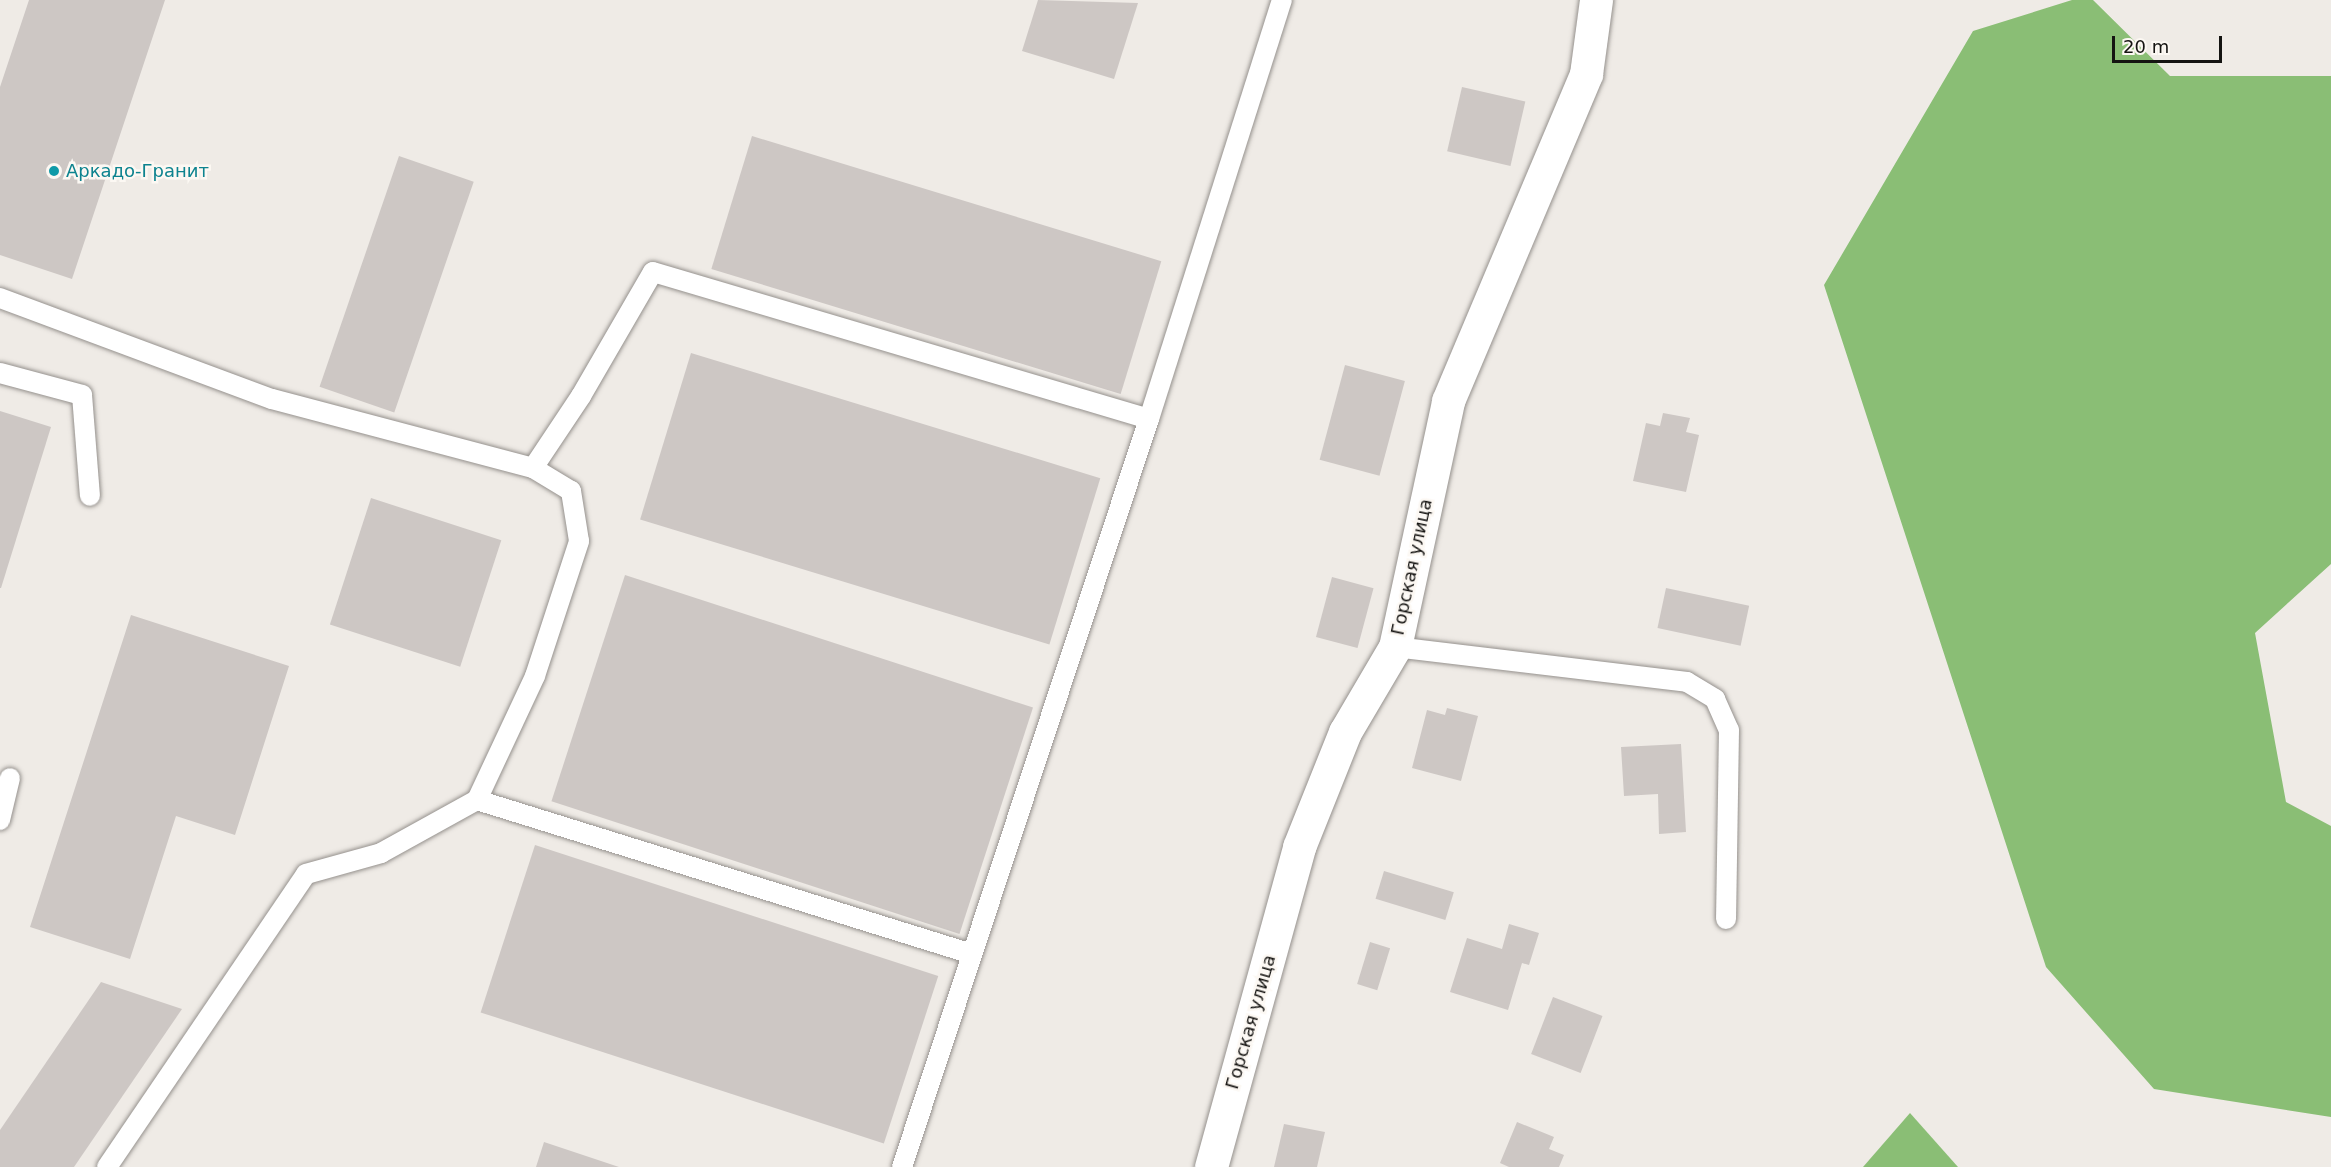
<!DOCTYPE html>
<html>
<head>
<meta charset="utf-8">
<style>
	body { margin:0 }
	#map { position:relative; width:2331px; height:1167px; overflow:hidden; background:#efebe6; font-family:"DejaVu Sans",sans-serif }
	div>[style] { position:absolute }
	.forest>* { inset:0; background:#8abe75 }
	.building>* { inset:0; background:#cdc7c4; transform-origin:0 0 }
	.roads { filter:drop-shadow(0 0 2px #95918d) drop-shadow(0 0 2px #95918d) }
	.service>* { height:20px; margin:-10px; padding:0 10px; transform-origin:10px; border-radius:10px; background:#fff }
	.minor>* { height:33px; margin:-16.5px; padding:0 16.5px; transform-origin:16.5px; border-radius:16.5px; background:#fff }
	.dots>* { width:16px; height:16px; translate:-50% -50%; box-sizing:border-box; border:3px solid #fcf8f3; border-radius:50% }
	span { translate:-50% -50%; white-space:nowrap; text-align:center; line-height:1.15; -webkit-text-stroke:5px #fcf8f3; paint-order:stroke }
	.culture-label { font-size:18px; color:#0d838f }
	.left { translate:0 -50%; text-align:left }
	.street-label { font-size:18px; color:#151412 }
	.scale { position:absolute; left:2112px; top:36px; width:110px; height:27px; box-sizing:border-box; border:3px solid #151412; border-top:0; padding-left:8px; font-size:18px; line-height:21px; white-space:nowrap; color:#151412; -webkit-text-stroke:4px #fcf8f3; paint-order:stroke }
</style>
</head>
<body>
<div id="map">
	<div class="forest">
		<div style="clip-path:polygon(2072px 0,2093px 0,2170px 76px,2331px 76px,2331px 564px,2255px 633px,2286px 802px,2331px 826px,2331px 1117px,2154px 1089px,2046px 967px,1824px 285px,1973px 31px)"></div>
		<div style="clip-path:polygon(1910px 1113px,1958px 1167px,1863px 1167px)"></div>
	</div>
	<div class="building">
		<div style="clip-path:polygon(29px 0,165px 0,72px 279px,0 255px,0 87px)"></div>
		<div style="clip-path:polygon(1038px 0,1138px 3px,1114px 79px,1022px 51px)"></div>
		<div style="left:1462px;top:87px;width:65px;height:66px;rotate:13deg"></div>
		<div style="left:752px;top:136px;width:428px;height:139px;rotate:17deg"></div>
		<div style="left:399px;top:156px;width:79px;height:244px;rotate:19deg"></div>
		<div style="left:691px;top:353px;width:428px;height:174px;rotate:17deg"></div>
		<div style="left:1345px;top:365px;width:62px;height:98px;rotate:15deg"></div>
		<div style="clip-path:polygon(0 411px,51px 427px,1px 588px,0 588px)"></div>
		<div style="clip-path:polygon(1663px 413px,1690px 418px,1686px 432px,1699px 435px,1686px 492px,1633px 481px,1646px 423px,1660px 426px)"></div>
		<div style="left:371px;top:498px;width:137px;height:133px;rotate:18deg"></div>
		<div style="left:625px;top:575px;width:429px;height:238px;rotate:18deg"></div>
		<div style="left:1332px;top:577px;width:43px;height:62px;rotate:15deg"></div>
		<div style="left:1666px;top:588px;width:85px;height:41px;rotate:12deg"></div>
		<div style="clip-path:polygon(131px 615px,289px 666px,235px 835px,176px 816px,130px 959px,30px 927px)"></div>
		<div style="clip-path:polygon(1447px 708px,1478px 716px,1461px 781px,1412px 768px,1427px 710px,1445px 715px)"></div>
		<div style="clip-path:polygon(1681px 744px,1686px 832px,1659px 834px,1658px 794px,1624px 796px,1621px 747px)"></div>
		<div style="left:535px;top:845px;width:424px;height:176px;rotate:18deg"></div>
		<div style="left:1384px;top:871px;width:73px;height:29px;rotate:17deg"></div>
		<div style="clip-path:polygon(1509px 924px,1539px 933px,1529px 965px,1522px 963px,1508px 1010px,1450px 992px,1467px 938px,1502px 949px)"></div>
		<div style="left:1370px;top:942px;width:21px;height:44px;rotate:17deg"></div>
		<div style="clip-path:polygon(101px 982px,182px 1009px,74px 1167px,0 1167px,0 1130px)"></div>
		<div style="left:1553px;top:997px;width:53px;height:61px;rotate:21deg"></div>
		<div style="clip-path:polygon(1517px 1122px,1554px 1137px,1549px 1149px,1564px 1155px,1559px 1167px,1509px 1167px,1500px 1163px)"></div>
		<div style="clip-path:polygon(1284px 1124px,1325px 1132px,1317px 1167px,1274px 1167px)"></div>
		<div style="clip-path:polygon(544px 1142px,619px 1167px,536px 1167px)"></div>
	</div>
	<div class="roads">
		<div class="service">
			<div style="left:0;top:298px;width:290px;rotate:20.4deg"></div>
			<div style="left:272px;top:399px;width:270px;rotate:14.8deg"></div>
			<div style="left:533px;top:468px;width:87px;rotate:-56.3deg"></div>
			<div style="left:581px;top:396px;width:143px;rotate:-59.9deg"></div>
			<div style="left:653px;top:272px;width:517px;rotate:16.51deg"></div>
			<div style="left:0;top:373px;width:85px;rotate:15deg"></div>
			<div style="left:82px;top:395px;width:101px;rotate:85.5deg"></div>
			<div style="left:1395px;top:647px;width:294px;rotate:6.8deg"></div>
			<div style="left:1687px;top:682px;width:33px;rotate:31deg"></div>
			<div style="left:1715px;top:699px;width:34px;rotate:66deg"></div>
			<div style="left:1729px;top:730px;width:189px;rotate:90.9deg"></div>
			<div style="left:477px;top:800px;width:518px;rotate:17.28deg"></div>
			<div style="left:0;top:820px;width:43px;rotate:-76.6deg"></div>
			<div style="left:107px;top:1167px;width:354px;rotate:-55.8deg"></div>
			<div style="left:306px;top:874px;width:78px;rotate:-15.6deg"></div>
			<div style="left:381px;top:853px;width:110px;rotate:-28.9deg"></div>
			<div style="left:477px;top:800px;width:137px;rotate:-64.9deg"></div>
			<div style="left:535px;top:676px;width:142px;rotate:-71.9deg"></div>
			<div style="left:579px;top:541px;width:51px;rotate:-99.1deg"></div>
			<div style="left:571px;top:491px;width:44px;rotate:-148.8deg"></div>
			<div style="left:902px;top:1167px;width:788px;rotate:-71.73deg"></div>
			<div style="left:1149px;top:419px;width:440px;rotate:-72.4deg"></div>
		</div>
		<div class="minor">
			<div style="left:1211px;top:1167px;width:332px;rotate:-74.6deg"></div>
			<div style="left:1299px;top:847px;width:124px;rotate:-68.2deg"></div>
			<div style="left:1345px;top:732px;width:99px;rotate:-59.5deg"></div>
			<div style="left:1395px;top:647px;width:252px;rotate:-77.8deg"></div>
			<div style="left:1448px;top:401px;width:355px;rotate:-67.1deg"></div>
			<div style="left:1586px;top:74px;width:75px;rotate:-82.3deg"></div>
		</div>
	</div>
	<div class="dots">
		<div style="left:54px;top:171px;background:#0f9aa8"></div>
	</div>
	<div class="culture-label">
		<span class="left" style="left:66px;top:171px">Аркадо-Гранит</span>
	</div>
	<div class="street-label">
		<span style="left:1412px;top:567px;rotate:-78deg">Горская улица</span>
		<span style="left:1251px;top:1022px;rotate:-74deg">Горская улица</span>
	</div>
	<div class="scale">20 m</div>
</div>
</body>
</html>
